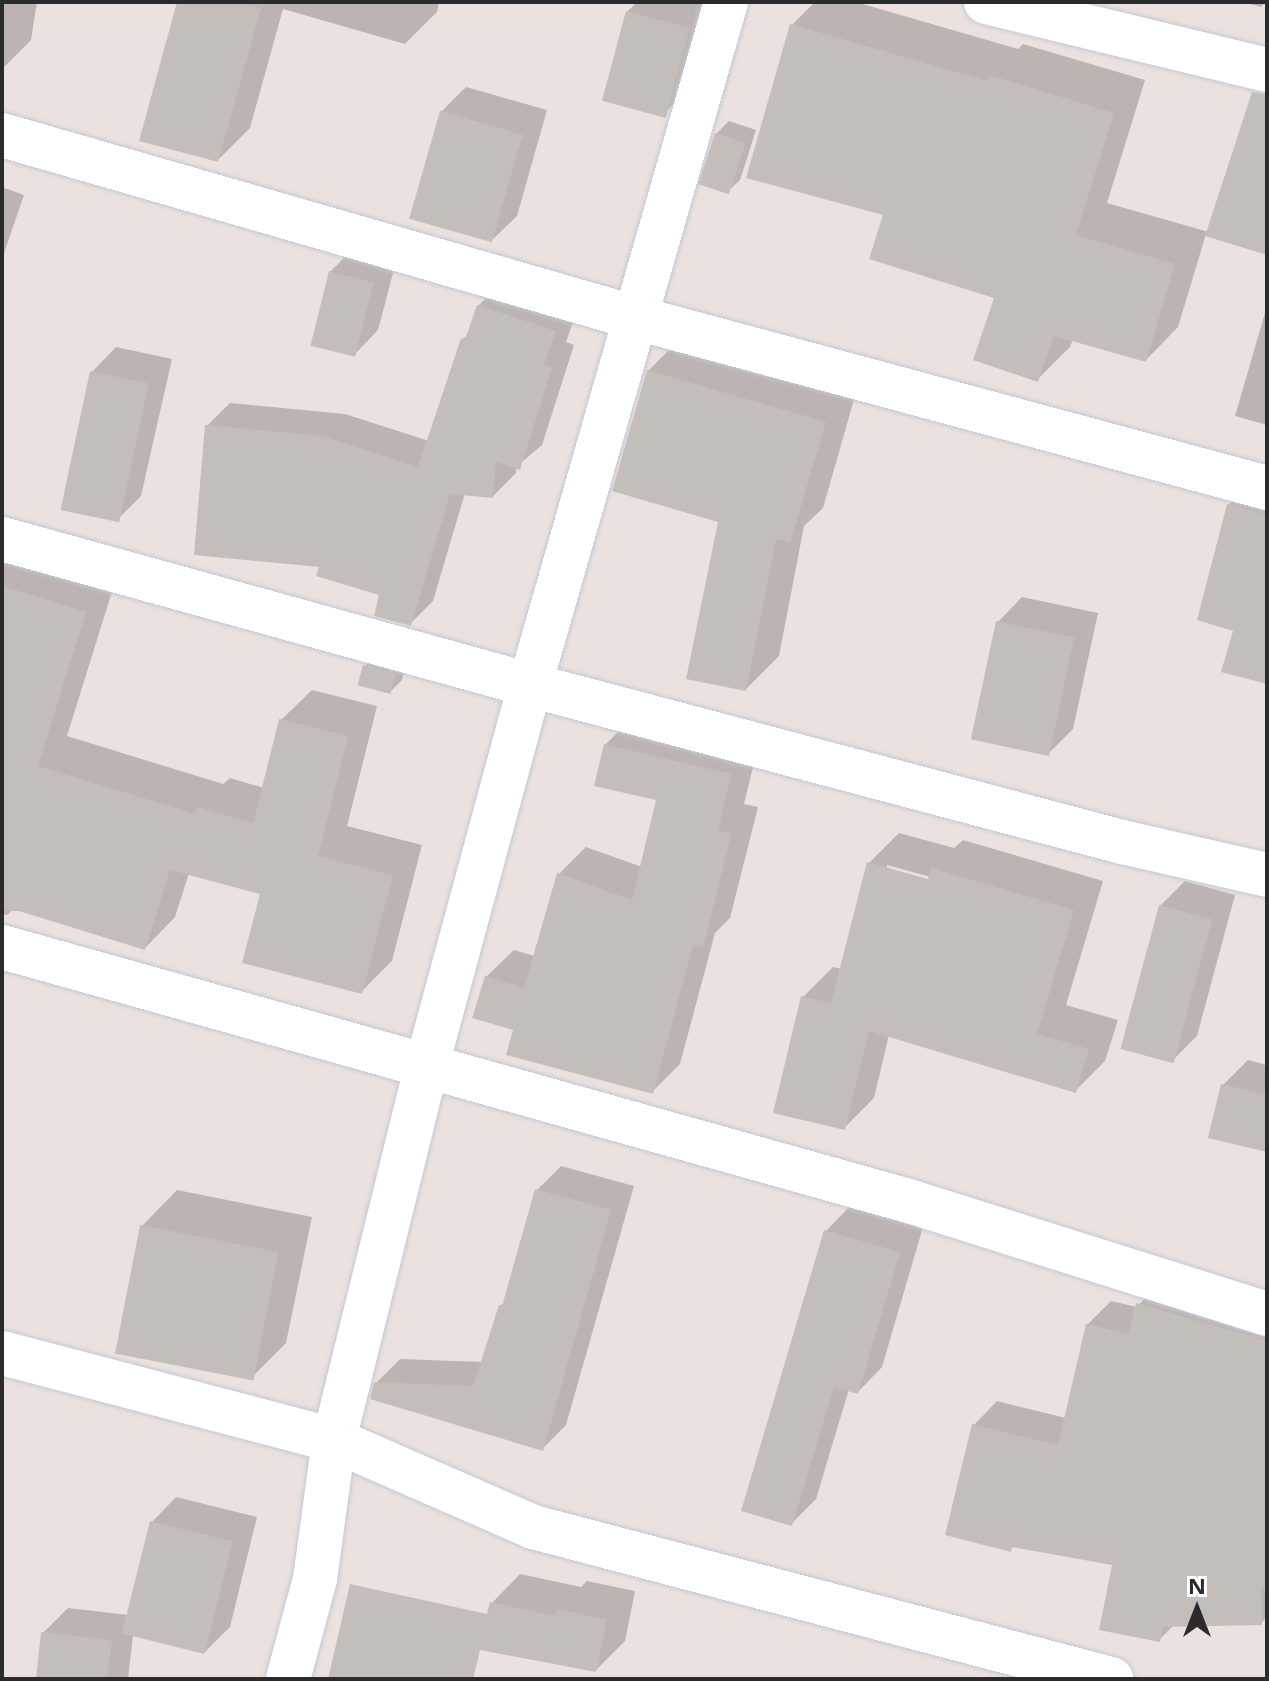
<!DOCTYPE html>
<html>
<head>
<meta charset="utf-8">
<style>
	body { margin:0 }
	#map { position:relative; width:1269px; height:1681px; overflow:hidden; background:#ebe2df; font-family:"Noto Sans",sans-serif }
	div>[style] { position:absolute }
	.shadow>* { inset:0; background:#0003 }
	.building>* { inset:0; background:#c4beba; transform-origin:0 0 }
	.roads { filter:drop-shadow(0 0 2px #c3c9d0) drop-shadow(0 0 2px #c3c9d0) }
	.minor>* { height:44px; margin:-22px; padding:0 22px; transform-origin:22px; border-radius:22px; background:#fff }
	span { translate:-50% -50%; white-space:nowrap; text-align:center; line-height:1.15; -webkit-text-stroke:6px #fff; paint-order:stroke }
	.frame { position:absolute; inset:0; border:4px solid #2b2b2b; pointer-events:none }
	.north { position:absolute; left:1157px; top:1569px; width:80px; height:80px; -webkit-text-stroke:6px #fff; paint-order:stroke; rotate:0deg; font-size:22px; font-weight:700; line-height:32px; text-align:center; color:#2b2b2b }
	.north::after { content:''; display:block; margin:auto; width:28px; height:36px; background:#2b2b2b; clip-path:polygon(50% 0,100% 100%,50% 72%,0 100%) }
</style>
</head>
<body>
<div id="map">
	<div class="shadow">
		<div style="clip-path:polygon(2px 2px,37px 2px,31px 40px,2px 69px)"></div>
		<div style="clip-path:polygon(179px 2px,439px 2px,437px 12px,405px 44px,283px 9px,250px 128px,218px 160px)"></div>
		<div style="clip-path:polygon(637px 2px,709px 2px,691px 87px,666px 112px,627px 12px)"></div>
		<div style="clip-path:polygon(815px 2px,856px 2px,1018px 49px,1023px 44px,1145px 80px,1107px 203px,1209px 232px,1267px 95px,1267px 251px,1206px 234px,1178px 327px,1146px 360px,1073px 339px,1070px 347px,1037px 380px,996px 297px,885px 214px,792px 25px)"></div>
		<div style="clip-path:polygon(1243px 2px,1266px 2px,1261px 7px)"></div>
		<div style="clip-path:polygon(466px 87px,547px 110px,517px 216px,492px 240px,441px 112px)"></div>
		<div style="clip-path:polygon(729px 121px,756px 130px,740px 180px,727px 192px,716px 134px)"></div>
		<div style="clip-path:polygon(2px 187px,24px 195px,2px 259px)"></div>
		<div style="clip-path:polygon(355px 247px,397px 258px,378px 330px,354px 355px,330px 272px)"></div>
		<div style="clip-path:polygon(501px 283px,578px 308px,566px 342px,574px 345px,542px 445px,516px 467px,516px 473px,493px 496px,465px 493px,433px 601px,410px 624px,381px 593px,322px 565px,207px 426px,230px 403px,345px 414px,429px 441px,463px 339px,469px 333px,478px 306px)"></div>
		<div style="clip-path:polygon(1267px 306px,1267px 425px,1235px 416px)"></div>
		<div style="clip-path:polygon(681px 338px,857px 389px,823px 508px,804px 526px,779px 656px,746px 689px,720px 520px,648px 371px)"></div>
		<div style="clip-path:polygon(116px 347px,172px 359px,141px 496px,116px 521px,92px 372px)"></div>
		<div style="clip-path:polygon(1262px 471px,1267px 473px,1267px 682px,1235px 629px,1228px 505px)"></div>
		<div style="clip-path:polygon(2px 547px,115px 582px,67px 736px,223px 784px,230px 778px,264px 788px,281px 720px,312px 690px,377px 706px,347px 826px,422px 845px,392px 961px,361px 992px,263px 892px,189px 873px,175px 917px,145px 948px,15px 908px,7px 915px,2px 914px)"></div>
		<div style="clip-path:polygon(1022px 597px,1098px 613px,1073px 729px,1048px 754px,998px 622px)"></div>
		<div style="clip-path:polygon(377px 653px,407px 662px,402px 680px,390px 692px,365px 666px)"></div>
		<div style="clip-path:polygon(633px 717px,758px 746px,744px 804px,758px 807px,730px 918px,715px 933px,680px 1064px,652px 1092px,515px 1029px,486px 977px,514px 950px,535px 956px,559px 874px,586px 847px,642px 867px,659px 799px,605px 745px)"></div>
		<div style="clip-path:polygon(evenodd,899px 833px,954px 848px,963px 840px,1103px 881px,1066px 1005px,1118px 1020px,1105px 1061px,1075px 1091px,889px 1035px,874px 1098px,844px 1128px,803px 997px,833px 967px,842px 969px,869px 863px,899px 833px,887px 865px,938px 879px,937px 883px,887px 870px,887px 865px)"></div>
		<div style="clip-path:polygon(1185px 881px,1235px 895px,1197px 1036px,1172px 1061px,1160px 906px)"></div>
		<div style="clip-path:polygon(1248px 1060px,1267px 1065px,1267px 1150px,1223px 1085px)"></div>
		<div style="clip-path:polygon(561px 1166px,634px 1186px,566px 1425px,542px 1449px,376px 1383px,400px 1359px,483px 1362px,500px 1306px,505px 1302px,537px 1190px)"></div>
		<div style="clip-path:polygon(177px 1190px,312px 1217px,286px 1343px,250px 1379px,142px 1226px)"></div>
		<div style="clip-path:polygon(850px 1206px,923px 1227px,882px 1367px,858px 1392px,849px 1389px,816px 1499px,792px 1523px,826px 1231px)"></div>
		<div style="clip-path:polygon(1161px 1280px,1267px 1311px,1267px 1617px,1261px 1623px,1174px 1625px,1159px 1640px,1114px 1563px,1014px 1545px,1010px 1550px,974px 1425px,997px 1401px,1066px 1418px,1087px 1325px,1111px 1301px,1137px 1307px)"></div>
		<div style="clip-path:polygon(176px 1497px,257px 1517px,230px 1627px,205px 1652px,133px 1635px,128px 1679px,38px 1679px,43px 1633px,68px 1608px,129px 1615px,152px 1522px)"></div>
		<div style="clip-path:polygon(520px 1574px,581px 1587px,587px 1581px,635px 1591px,625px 1641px,596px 1670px,492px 1603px)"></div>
	</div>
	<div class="building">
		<div style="clip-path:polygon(177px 2px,237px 2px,261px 8px,218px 162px,139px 141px)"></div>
		<div style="left:626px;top:11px;width:66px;height:93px;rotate:15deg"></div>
		<div style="clip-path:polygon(790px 24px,987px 81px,989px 75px,1114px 113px,1076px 235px,1175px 264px,1146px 362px,1054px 336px,1038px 382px,973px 360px,994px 298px,869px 259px,883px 215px,746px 178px)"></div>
		<div style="clip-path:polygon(1252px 92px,1267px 94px,1267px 255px,1205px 236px)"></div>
		<div style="left:440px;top:111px;width:86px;height:112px;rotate:16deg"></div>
		<div style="left:715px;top:133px;width:32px;height:54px;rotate:18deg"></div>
		<div style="left:329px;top:271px;width:46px;height:77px;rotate:14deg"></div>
		<div style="clip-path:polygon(477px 305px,556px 331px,544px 365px,552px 368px,520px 470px,496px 462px,493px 498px,450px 494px,411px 626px,374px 616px,379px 595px,316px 576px,319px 567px,194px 555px,205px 425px,322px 436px,418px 467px,461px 338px,465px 340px)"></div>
		<div style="clip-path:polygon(647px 370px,826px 422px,790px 543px,776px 539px,746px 691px,686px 679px,718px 522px,612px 491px)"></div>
		<div style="left:90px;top:371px;width:60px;height:142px;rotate:12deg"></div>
		<div style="clip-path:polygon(1227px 504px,1267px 515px,1267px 684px,1221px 672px,1233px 631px,1197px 620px)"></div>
		<div style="clip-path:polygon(2px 586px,86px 612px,38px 766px,195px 814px,197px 807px,253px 823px,279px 719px,348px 736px,318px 856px,393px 875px,362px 994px,242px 963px,260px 894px,170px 870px,145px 950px,19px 911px,2px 911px)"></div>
		<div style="left:996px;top:621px;width:80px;height:121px;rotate:12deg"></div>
		<div style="left:363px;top:665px;width:34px;height:21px;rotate:15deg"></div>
		<div style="clip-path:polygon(604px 744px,731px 774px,718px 831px,731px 834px,703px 947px,693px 945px,653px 1094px,506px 1055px,513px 1030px,472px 1018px,485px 976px,524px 988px,557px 873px,632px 900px,656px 800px,594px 786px)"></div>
		<div style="clip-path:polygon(867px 862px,928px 879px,931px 868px,1074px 910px,1037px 1034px,1089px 1049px,1076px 1093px,869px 1031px,845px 1130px,773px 1113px,801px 996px,831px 1003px)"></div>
		<div style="left:1159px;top:905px;width:55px;height:149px;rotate:15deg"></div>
		<div style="clip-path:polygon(1221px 1084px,1267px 1095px,1267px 1152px,1208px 1138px)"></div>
		<div style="clip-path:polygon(535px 1189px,611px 1210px,543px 1451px,370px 1399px,374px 1382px,473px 1386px,499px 1305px,502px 1306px)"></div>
		<div style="left:140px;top:1225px;width:141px;height:131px;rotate:11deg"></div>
		<div style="clip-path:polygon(824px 1230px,900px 1252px,858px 1394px,834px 1387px,792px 1526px,741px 1511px)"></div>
		<div style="clip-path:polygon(1136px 1303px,1267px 1341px,1267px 1588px,1261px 1587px,1262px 1625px,1163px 1627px,1160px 1642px,1099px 1630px,1112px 1565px,1012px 1547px,1011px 1552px,945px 1535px,972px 1424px,1058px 1445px,1086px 1324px,1128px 1334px)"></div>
		<div style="left:150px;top:1521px;width:85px;height:116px;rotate:14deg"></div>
		<div style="clip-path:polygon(350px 1584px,487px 1614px,490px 1602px,555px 1616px,556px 1609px,607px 1620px,596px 1672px,480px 1650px,473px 1679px,328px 1679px)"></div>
		<div style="clip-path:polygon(41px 1632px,112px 1640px,107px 1679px,36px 1679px)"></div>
	</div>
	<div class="roads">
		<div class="minor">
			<div style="left:986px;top:2px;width:289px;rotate:13.6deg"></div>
			<div style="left:2px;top:135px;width:657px;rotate:16.09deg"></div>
			<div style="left:633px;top:317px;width:657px;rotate:15.09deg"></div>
			<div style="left:2px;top:539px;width:548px;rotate:15.46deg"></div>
			<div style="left:530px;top:685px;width:612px;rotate:14.85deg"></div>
			<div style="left:1122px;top:842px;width:149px;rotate:12.8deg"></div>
			<div style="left:2px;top:947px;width:945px;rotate:15.65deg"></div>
			<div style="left:912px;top:1202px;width:372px;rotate:17.5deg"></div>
			<div style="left:2px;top:1353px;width:343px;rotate:14.7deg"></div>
			<div style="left:334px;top:1440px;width:217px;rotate:23.6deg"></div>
			<div style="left:533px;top:1527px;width:598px;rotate:14.73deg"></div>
			<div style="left:288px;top:1679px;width:104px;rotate:-74.9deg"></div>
			<div style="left:315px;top:1579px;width:140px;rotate:-82.2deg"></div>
			<div style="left:334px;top:1440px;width:383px;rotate:-76.1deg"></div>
			<div style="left:426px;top:1068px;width:397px;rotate:-74.8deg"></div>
			<div style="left:530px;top:685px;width:711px;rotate:-73.99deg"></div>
		</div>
	</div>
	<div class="frame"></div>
	<div class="north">N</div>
</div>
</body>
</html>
